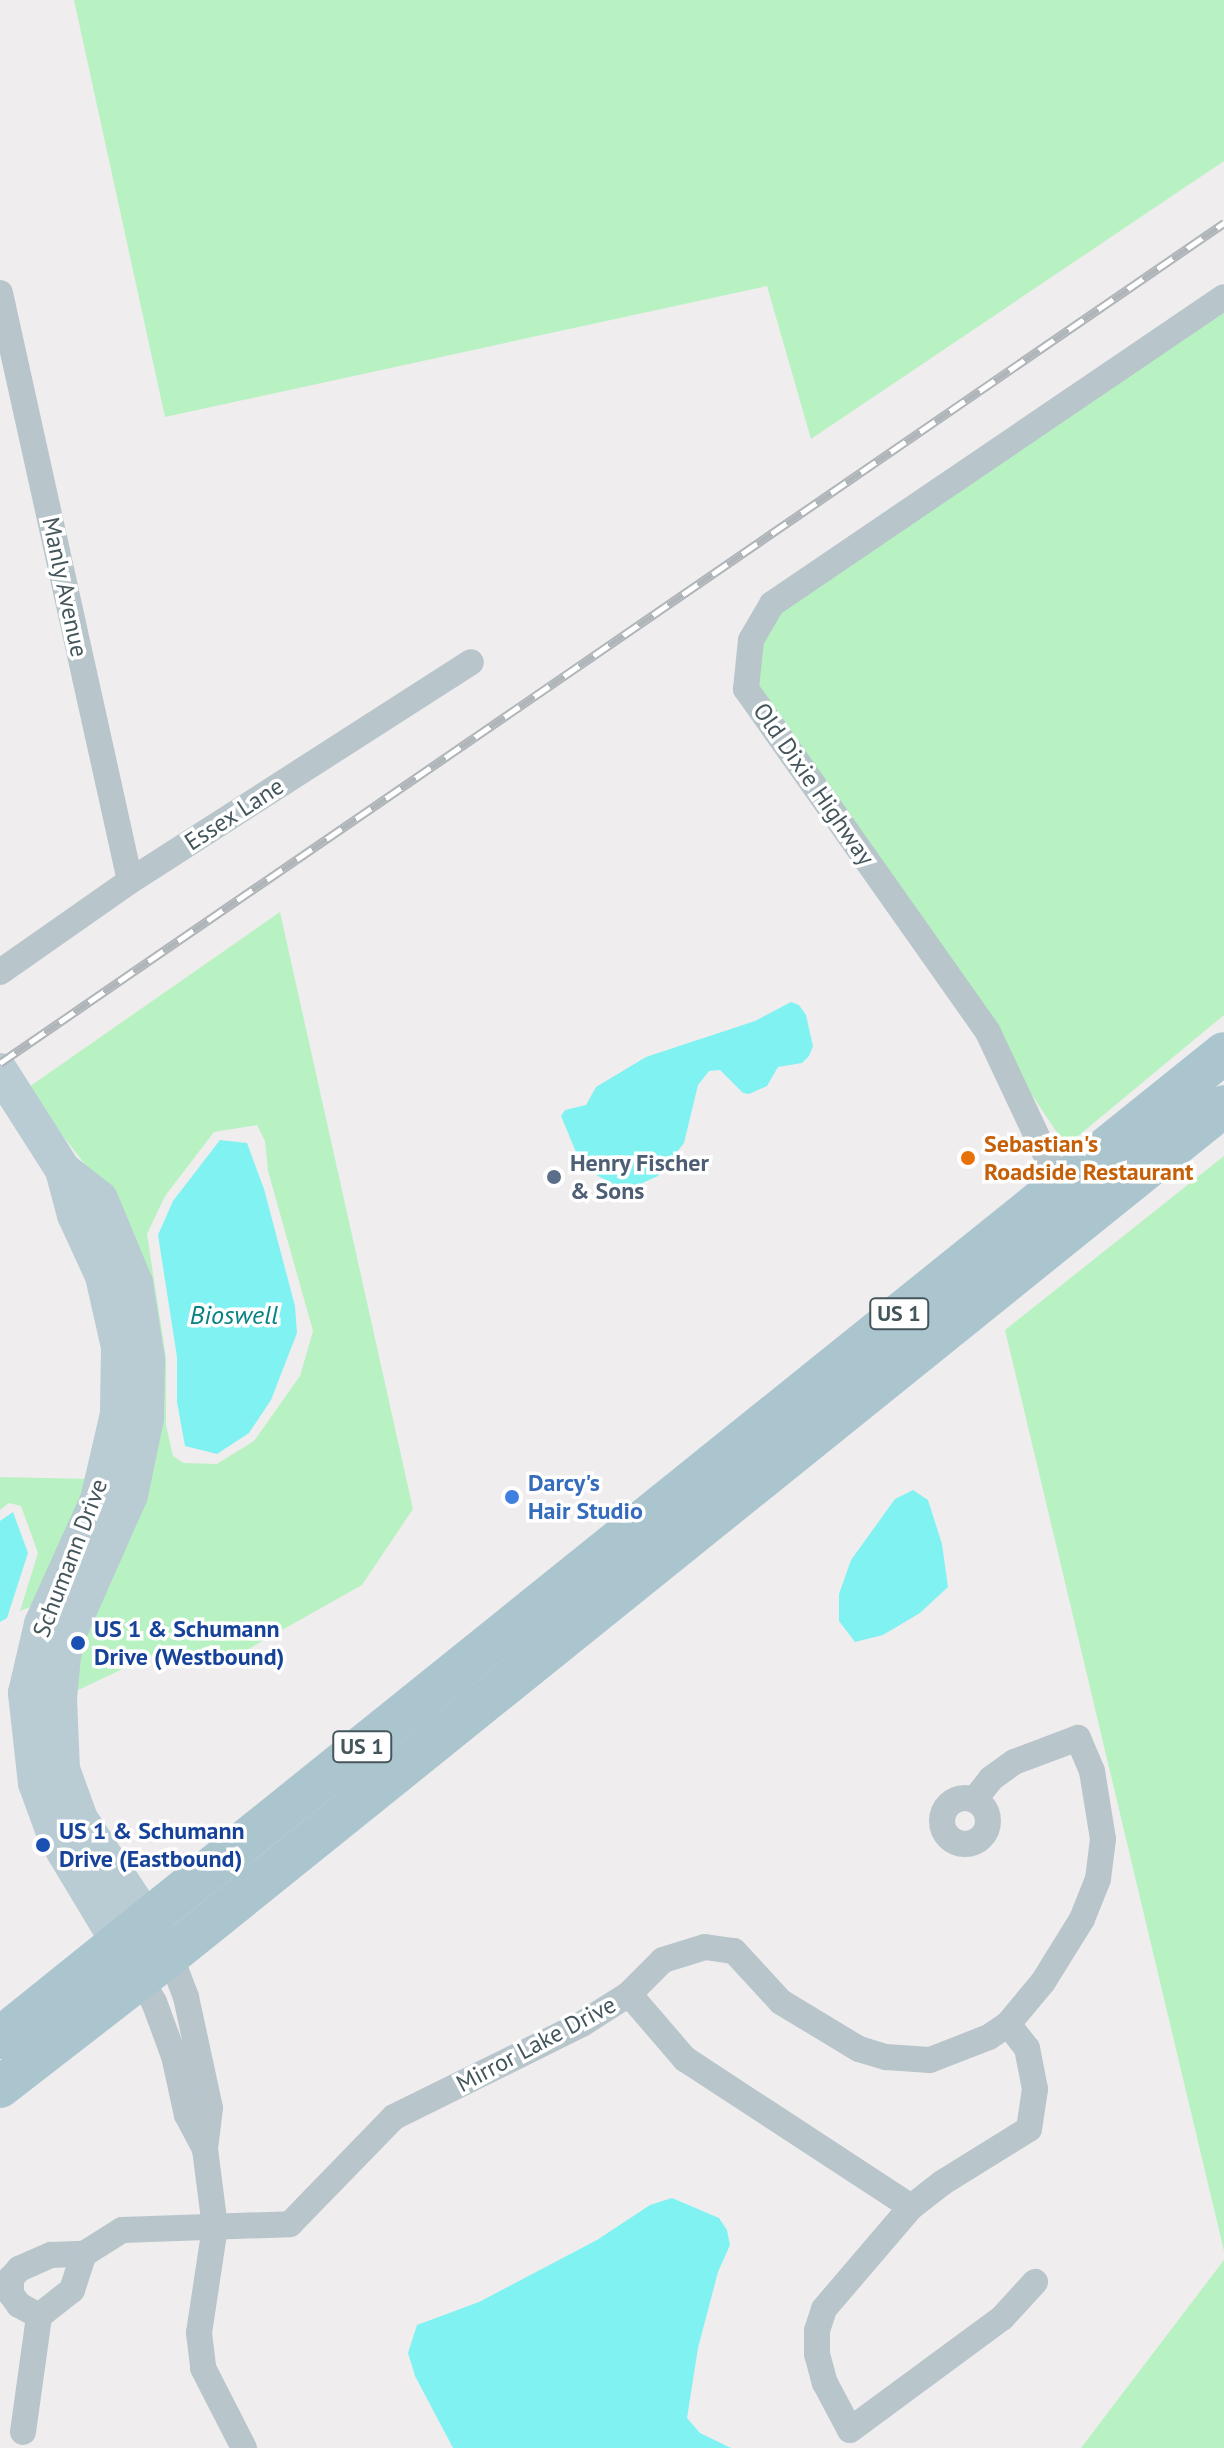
<!DOCTYPE html>
<html>
<head>
<meta charset="utf-8">
<style>
	body { margin:0 }
	#map { position:relative; width:1224px; height:2448px; overflow:hidden; background:#f0edee; font-family:"PT Sans",sans-serif }
	div>[style] { position:absolute }
	.green>* { inset:0; background:#b8f2c2 }
	.water>* { inset:0; background:#81f2f2 }
	.street>* { height:26px; margin:-13px; padding:0 13px; transform-origin:13px; border-radius:13px; background:#b8c6cc }
	.street>.ring { margin:-13px; padding:0; box-sizing:content-box; background:none; border:26px solid #b8c6cc; border-radius:50% }
	.secondary>* { height:36px; margin:-18px; padding:0 18px; transform-origin:18px; border-radius:18px; background:#b9cbd3 }
	.primary>* { height:42px; margin:-21px; padding:0 21px; transform-origin:21px; border-radius:21px; background:#abc5cf }
	.rail>* { height:9px; margin-top:-4.5px; transform-origin:0; background:repeating-linear-gradient(90deg,#fff 0 18px,#afb5b9 0 36px); box-sizing:border-box; border-block:2px solid #afb5b9 }
	.dots>* { width:22px; height:22px; translate:-50% -50%; box-sizing:border-box; border:4px solid #fff; border-radius:50% }
	span { translate:-50% -50%; white-space:nowrap; text-align:center; line-height:1.15; -webkit-text-stroke:7px #fff; paint-order:stroke }
	.shield-label span { padding:2px 6px; background:#fff; border:2px solid; border-radius:6px; -webkit-text-stroke-width:0 }
	.shield-label { font-size:22px; color:#44565c; font-weight:700 }
	.street-label { font-size:24px; color:#44565c }
	.food-label { font-size:24px; color:#c56008; font-weight:700 }
	.left { translate:0 -50%; text-align:left }
	.service-label { font-size:24px; color:#4e5e75; font-weight:700 }
	.shop-label { font-size:24px; color:#366cbe; font-weight:700 }
	.transit-label { font-size:24px; color:#164399; font-weight:700 }
	.water-label { font-size:26px; color:#068282; font-style:italic }
</style>
</head>
<body>
<div id="map">
	<div class="green">
		<div style="clip-path:polygon(74px 0,1224px 0,1224px 161px,811px 439px,767px 286px,165px 417px)"></div>
		<div style="clip-path:polygon(1224px 311px,1224px 1015px,1066px 1146px,759px 685px,763px 643px,782px 611px)"></div>
		<div style="clip-path:polygon(evenodd,280px 912px,413px 1509px,362px 1585px,236px 1656px,154px 1654px,72px 1693px,80px 1637px,115px 1556px,91px 1172px,26px 1089px,280px 912px,257px 1125px,265px 1141px,268px 1171px,313px 1331px,300px 1376px,254px 1441px,217px 1464px,184px 1463px,173px 1456px,166px 1425px,166px 1358px,147px 1234px,165px 1196px,214px 1132px,257px 1125px)"></div>
		<div style="clip-path:polygon(1224px 1156px,1224px 2251px,1005px 1330px)"></div>
		<div style="clip-path:polygon(0 1477px,93px 1479px,30px 1607px,20px 1611px,38px 1553px,21px 1506px,9px 1503px,0 1510px)"></div>
		<div style="clip-path:polygon(1224px 2260px,1224px 2448px,1081px 2448px,1122px 2394px)"></div>
	</div>
	<div class="water">
		<div style="clip-path:polygon(791px 1002px,799px 1005px,806px 1015px,813px 1046px,809px 1056px,802px 1063px,778px 1067px,767px 1086px,749px 1094px,743px 1093px,720px 1070px,709px 1071px,698px 1085px,684px 1143px,658px 1176px,638px 1185px,619px 1187px,598px 1176px,578px 1157px,561px 1116px,565px 1110px,586px 1105px,596px 1087px,646px 1057px,755px 1021px)"></div>
		<div style="clip-path:polygon(220px 1140px,247px 1143px,264px 1189px,295px 1306px,297px 1333px,271px 1400px,249px 1433px,217px 1454px,185px 1446px,177px 1402px,177px 1357px,158px 1235px,173px 1201px)"></div>
		<div style="clip-path:polygon(913px 1490px,928px 1500px,942px 1544px,948px 1587px,920px 1613px,883px 1635px,855px 1642px,839px 1621px,839px 1594px,851px 1560px,895px 1499px)"></div>
		<div style="clip-path:polygon(13px 1512px,28px 1553px,7px 1618px,0 1622px,0 1521px)"></div>
		<div style="clip-path:polygon(672px 2198px,719px 2218px,727px 2230px,730px 2245px,718px 2272px,698px 2348px,687px 2418px,700px 2433px,731px 2448px,453px 2448px,415px 2376px,408px 2353px,417px 2325px,479px 2302px,597px 2240px,650px 2205px)"></div>
	</div>
	<div class="street">
		<div style="left:0;top:293px;width:602px;rotate:77.53deg"></div>
		<div style="left:0;top:972px;width:159px;rotate:-35deg"></div>
		<div style="left:130px;top:881px;width:405px;rotate:-32.7deg"></div>
		<div style="left:1066px;top:1198px;width:183px;rotate:-115.2deg"></div>
		<div style="left:988px;top:1032px;width:420px;rotate:-125.2deg"></div>
		<div style="left:746px;top:689px;width:49px;rotate:-84.2deg"></div>
		<div style="left:751px;top:640px;width:42px;rotate:-59.7deg"></div>
		<div style="left:772px;top:604px;width:546px;rotate:-34.18deg"></div>
		<div class="ring" style="left:942px;top:1798px;width:20px;height:20px"></div>
		<div style="left:170px;top:1955px;width:45px;rotate:69.1deg"></div>
		<div style="left:186px;top:1997px;width:114px;rotate:77.8deg"></div>
		<div style="left:210px;top:2108px;width:41px;rotate:97deg"></div>
		<div style="left:205px;top:2149px;width:79px;rotate:82.7deg"></div>
		<div style="left:215px;top:2227px;width:107px;rotate:98.6deg"></div>
		<div style="left:199px;top:2333px;width:35px;rotate:83deg"></div>
		<div style="left:203px;top:2368px;width:90px;rotate:62.9deg"></div>
		<div style="left:140px;top:1977px;width:29px;rotate:61deg"></div>
		<div style="left:154px;top:2002px;width:58px;rotate:69.7deg"></div>
		<div style="left:174px;top:2056px;width:60px;rotate:77.6deg"></div>
		<div style="left:187px;top:2115px;width:38px;rotate:62deg"></div>
		<div style="left:629px;top:1994px;width:86px;rotate:49.3deg"></div>
		<div style="left:685px;top:2059px;width:270px;rotate:33.2deg"></div>
		<div style="left:1008px;top:2024px;width:31px;rotate:52deg"></div>
		<div style="left:1027px;top:2048px;width:42px;rotate:79deg"></div>
		<div style="left:1035px;top:2089px;width:40px;rotate:98.5deg"></div>
		<div style="left:1029px;top:2129px;width:102px;rotate:148.2deg"></div>
		<div style="left:942px;top:2183px;width:39px;rotate:142deg"></div>
		<div style="left:911px;top:2207px;width:134px;rotate:130.5deg"></div>
		<div style="left:824px;top:2309px;width:23px;rotate:108deg"></div>
		<div style="left:817px;top:2331px;width:23px;rotate:90deg"></div>
		<div style="left:817px;top:2354px;width:30px;rotate:75deg"></div>
		<div style="left:825px;top:2383px;width:53px;rotate:62deg"></div>
		<div style="left:850px;top:2430px;width:189px;rotate:-36.4deg"></div>
		<div style="left:1002px;top:2318px;width:49px;rotate:-47.5deg"></div>
		<div style="left:39px;top:2316px;width:23px;rotate:-151deg"></div>
		<div style="left:19px;top:2305px;width:14px;rotate:-126deg"></div>
		<div style="left:11px;top:2294px;width:16px;rotate:-90deg"></div>
		<div style="left:11px;top:2278px;width:12px;rotate:-48deg"></div>
		<div style="left:19px;top:2269px;width:35px;rotate:-24deg"></div>
		<div style="left:51px;top:2255px;width:33px;rotate:-2deg"></div>
		<div style="left:84px;top:2254px;width:45px;rotate:-32.3deg"></div>
		<div style="left:122px;top:2230px;width:168px;rotate:-2deg"></div>
		<div style="left:290px;top:2224px;width:149px;rotate:-45.8deg"></div>
		<div style="left:394px;top:2117px;width:210px;rotate:-26.3deg"></div>
		<div style="left:582px;top:2024px;width:56px;rotate:-32.6deg"></div>
		<div style="left:629px;top:1994px;width:48px;rotate:-45deg"></div>
		<div style="left:663px;top:1960px;width:44px;rotate:-17.2deg"></div>
		<div style="left:705px;top:1947px;width:29px;rotate:8deg"></div>
		<div style="left:734px;top:1951px;width:69px;rotate:47.3deg"></div>
		<div style="left:781px;top:2002px;width:91px;rotate:31.1deg"></div>
		<div style="left:859px;top:2049px;width:28px;rotate:17deg"></div>
		<div style="left:886px;top:2057px;width:44px;rotate:3.9deg"></div>
		<div style="left:930px;top:2060px;width:63px;rotate:-21.3deg"></div>
		<div style="left:989px;top:2037px;width:23px;rotate:-34deg"></div>
		<div style="left:1008px;top:2024px;width:55px;rotate:-50.2deg"></div>
		<div style="left:1043px;top:1982px;width:74px;rotate:-58.2deg"></div>
		<div style="left:1082px;top:1919px;width:43px;rotate:-68.2deg"></div>
		<div style="left:1098px;top:1879px;width:40px;rotate:-82.9deg"></div>
		<div style="left:1103px;top:1839px;width:69px;rotate:-99.2deg"></div>
		<div style="left:1092px;top:1771px;width:36px;rotate:-113deg"></div>
		<div style="left:1078px;top:1738px;width:68px;rotate:159.4deg"></div>
		<div style="left:1014px;top:1762px;width:29px;rotate:144deg"></div>
		<div style="left:991px;top:1779px;width:27px;rotate:129deg"></div>
		<div style="left:23px;top:2432px;width:117px;rotate:-82.1deg"></div>
		<div style="left:39px;top:2316px;width:42px;rotate:-38.2deg"></div>
		<div style="left:72px;top:2290px;width:38px;rotate:-72deg"></div>
	</div>
	<div class="secondary">
		<div style="left:0;top:1071px;width:117px;rotate:57.5deg"></div>
		<div style="left:63px;top:1170px;width:47px;rotate:75.1deg"></div>
		<div style="left:75px;top:1215px;width:67px;rotate:65.3deg"></div>
		<div style="left:103px;top:1276px;width:73px;rotate:77.3deg"></div>
		<div style="left:119px;top:1347px;width:67px;rotate:90.9deg"></div>
		<div style="left:118px;top:1414px;width:88px;rotate:103.1deg"></div>
		<div style="left:98px;top:1500px;width:136px;rotate:114.3deg"></div>
		<div style="left:42px;top:1624px;width:71px;rotate:103.1deg"></div>
		<div style="left:26px;top:1693px;width:91px;rotate:83.7deg"></div>
		<div style="left:36px;top:1783px;width:59px;rotate:70deg"></div>
		<div style="left:56px;top:1838px;width:152px;rotate:59deg"></div>
		<div style="left:63px;top:1170px;width:47px;rotate:38.1deg"></div>
		<div style="left:100px;top:1199px;width:91px;rotate:67.4deg"></div>
		<div style="left:135px;top:1283px;width:77px;rotate:81deg"></div>
		<div style="left:147px;top:1359px;width:59px;rotate:91deg"></div>
		<div style="left:146px;top:1418px;width:79px;rotate:101.7deg"></div>
		<div style="left:130px;top:1495px;width:153px;rotate:113.9deg"></div>
		<div style="left:68px;top:1635px;width:22px;rotate:103deg"></div>
		<div style="left:63px;top:1656px;width:42px;rotate:95.4deg"></div>
		<div style="left:59px;top:1698px;width:71px;rotate:87.6deg"></div>
		<div style="left:62px;top:1769px;width:53px;rotate:70.2deg"></div>
		<div style="left:80px;top:1819px;width:149px;rotate:56.5deg"></div>
	</div>
	<div class="primary">
		<div style="left:0;top:2038px;width:1571px;rotate:-38.82deg"></div>
		<div style="left:0;top:2087px;width:215px;rotate:-37.8deg"></div>
		<div style="left:170px;top:1955px;width:1353px;rotate:-38.85deg"></div>
	</div>
	<div class="rail">
		<div style="left:0;top:1063px;width:1485px;rotate:-34.46deg"></div>
	</div>
	<div class="dots">
		<div style="left:968px;top:1158px;background:#e8710a"></div>
		<div style="left:554px;top:1177px;background:#5c6f8a"></div>
		<div style="left:512px;top:1497px;background:#3f7fe0"></div>
		<div style="left:78px;top:1643px;background:#1a4fb4"></div>
		<div style="left:43px;top:1845px;background:#1a4fb4"></div>
	</div>
	<div class="shield-label">
		<span style="left:899px;top:1314px">US 1</span>
		<span style="left:362px;top:1747px">US 1</span>
	</div>
	<div class="street-label">
		<span style="left:65px;top:587px;rotate:78deg">Manly Avenue</span>
		<span style="left:814px;top:784px;rotate:55deg">Old Dixie Highway</span>
		<span style="left:234px;top:814px;rotate:-33deg">Essex Lane</span>
		<span style="left:70px;top:1558px;rotate:-69deg">Schumann Drive</span>
		<span style="left:536px;top:2044px;rotate:-28deg">Mirror Lake Drive</span>
	</div>
	<div class="food-label">
		<span class="left" style="left:984px;top:1158px">Sebastian's<br>Roadside Restaurant</span>
	</div>
	<div class="service-label">
		<span class="left" style="left:570px;top:1177px">Henry Fischer<br>&amp; Sons</span>
	</div>
	<div class="shop-label">
		<span class="left" style="left:528px;top:1497px">Darcy's<br>Hair Studio</span>
	</div>
	<div class="transit-label">
		<span class="left" style="left:94px;top:1643px">US 1 &amp; Schumann<br>Drive (Westbound)</span>
		<span class="left" style="left:59px;top:1845px">US 1 &amp; Schumann<br>Drive (Eastbound)</span>
	</div>
	<div class="water-label">
		<span style="left:234px;top:1315px">Bioswell</span>
	</div>
</div>
</body>
</html>
